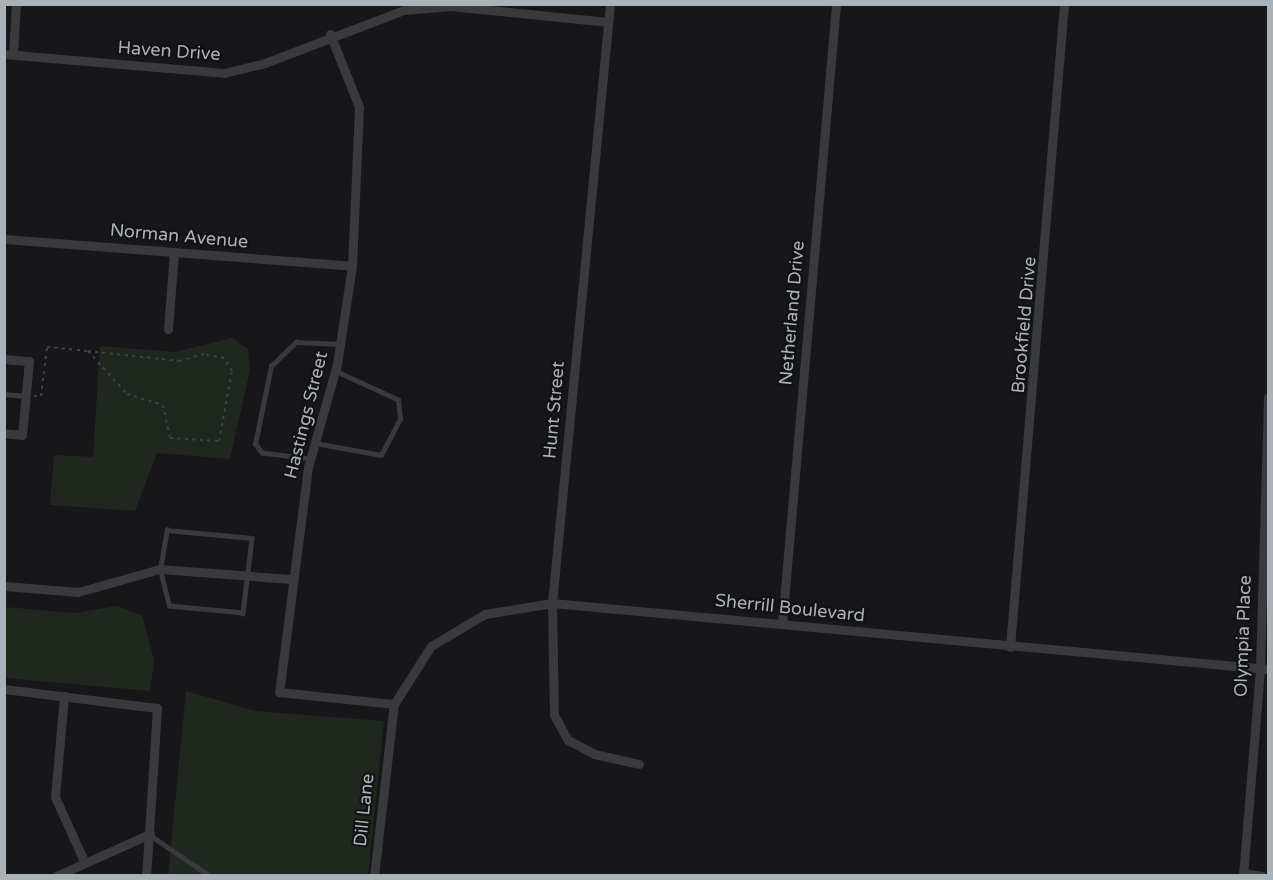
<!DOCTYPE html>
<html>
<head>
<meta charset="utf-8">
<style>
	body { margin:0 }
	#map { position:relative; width:1273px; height:880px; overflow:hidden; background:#171719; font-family:"Varela Round",sans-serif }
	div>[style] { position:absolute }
	.green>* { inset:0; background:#20271f }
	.path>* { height:2px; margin-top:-1px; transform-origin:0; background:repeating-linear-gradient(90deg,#3e4145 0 3px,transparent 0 7.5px) }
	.lane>* { height:4.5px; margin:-2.25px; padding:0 2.25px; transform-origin:2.25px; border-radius:2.25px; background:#383a3e }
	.street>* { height:9px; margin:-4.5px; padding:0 4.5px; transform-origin:4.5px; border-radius:4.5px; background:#383a3e }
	span { translate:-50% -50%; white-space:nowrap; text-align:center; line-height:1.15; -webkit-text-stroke:4.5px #121214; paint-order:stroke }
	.street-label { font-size:18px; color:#a9b2b8 }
	.frame { position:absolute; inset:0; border:6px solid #a9b2b8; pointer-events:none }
</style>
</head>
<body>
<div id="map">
	<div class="green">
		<div style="clip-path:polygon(232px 338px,248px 349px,250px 370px,230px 459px,157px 453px,135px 511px,50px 505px,54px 455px,93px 457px,100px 346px,175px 352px)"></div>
		<div style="clip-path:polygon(116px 606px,142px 615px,154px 660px,150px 691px,5px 678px,5px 607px,75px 613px)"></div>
		<div style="clip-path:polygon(186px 691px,256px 711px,384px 721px,368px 875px,168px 876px)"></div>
	</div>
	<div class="path">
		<div style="left:34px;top:396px;width:7px"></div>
		<div style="left:41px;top:396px;width:49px;rotate:-83deg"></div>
		<div style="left:47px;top:347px;width:41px;rotate:5.6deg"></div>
		<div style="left:88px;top:351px;width:58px;rotate:47.8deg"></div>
		<div style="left:127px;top:394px;width:38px;rotate:17deg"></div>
		<div style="left:163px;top:405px;width:34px;rotate:78deg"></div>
		<div style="left:170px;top:438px;width:49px;rotate:3.5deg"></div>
		<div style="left:219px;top:441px;width:71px;rotate:-79.5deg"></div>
		<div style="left:232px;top:371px;width:15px;rotate:-122deg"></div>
		<div style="left:224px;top:358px;width:20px;rotate:-169deg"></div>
		<div style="left:204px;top:354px;width:25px;rotate:164deg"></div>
		<div style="left:180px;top:361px;width:93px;rotate:-173.8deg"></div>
	</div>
	<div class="lane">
		<div style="left:4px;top:394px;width:22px;rotate:5deg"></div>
		<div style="left:315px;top:443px;width:67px;rotate:10.3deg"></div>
		<div style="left:381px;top:455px;width:41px;rotate:-62.2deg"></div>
		<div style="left:400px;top:419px;width:19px;rotate:-96deg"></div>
		<div style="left:398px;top:400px;width:69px;rotate:-155.3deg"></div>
		<div style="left:310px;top:459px;width:48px;rotate:-172.9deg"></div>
		<div style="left:262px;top:453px;width:11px;rotate:-128deg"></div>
		<div style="left:255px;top:444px;width:80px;rotate:-78.4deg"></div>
		<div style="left:271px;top:366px;width:35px;rotate:-44deg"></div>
		<div style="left:296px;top:342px;width:44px;rotate:2.6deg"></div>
		<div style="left:167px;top:530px;width:85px;rotate:5.4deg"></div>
		<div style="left:252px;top:538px;width:76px;rotate:96.8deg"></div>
		<div style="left:243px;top:613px;width:74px;rotate:-174.6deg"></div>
		<div style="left:169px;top:606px;width:38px;rotate:-104deg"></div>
		<div style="left:160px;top:569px;width:40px;rotate:-80deg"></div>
		<div style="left:150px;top:835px;width:73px;rotate:34.3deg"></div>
	</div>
	<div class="street">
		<div style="left:610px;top:4px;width:602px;rotate:95.53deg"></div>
		<div style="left:552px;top:603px;width:112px;rotate:89deg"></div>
		<div style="left:554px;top:715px;width:29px;rotate:61deg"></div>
		<div style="left:568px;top:740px;width:30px;rotate:28deg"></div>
		<div style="left:594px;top:754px;width:46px;rotate:12.5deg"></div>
		<div style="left:330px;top:34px;width:79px;rotate:68.3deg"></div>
		<div style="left:359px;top:107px;width:159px;rotate:92.5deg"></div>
		<div style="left:352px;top:266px;width:99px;rotate:98.7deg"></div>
		<div style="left:337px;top:364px;width:107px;rotate:105.7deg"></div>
		<div style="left:308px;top:467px;width:227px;rotate:97.3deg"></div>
		<div style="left:279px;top:692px;width:116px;rotate:6deg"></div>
		<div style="left:4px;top:54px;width:221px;rotate:4.9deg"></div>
		<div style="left:224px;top:73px;width:42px;rotate:-13.7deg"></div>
		<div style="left:265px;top:63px;width:149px;rotate:-20.9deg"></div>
		<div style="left:404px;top:10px;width:47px;rotate:-4.9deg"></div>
		<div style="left:451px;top:6px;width:158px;rotate:5.8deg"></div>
		<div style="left:13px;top:55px;width:51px;rotate:-86.6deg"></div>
		<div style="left:4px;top:239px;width:349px;rotate:4.4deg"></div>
		<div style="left:168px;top:329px;width:77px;rotate:-85.5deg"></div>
		<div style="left:4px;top:359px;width:25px;rotate:5deg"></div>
		<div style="left:29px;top:361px;width:74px;rotate:95.4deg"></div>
		<div style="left:22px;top:435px;width:18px;rotate:-174deg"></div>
		<div style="left:4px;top:586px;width:74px;rotate:4.6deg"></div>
		<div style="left:78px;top:592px;width:85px;rotate:-15.7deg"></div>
		<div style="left:160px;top:569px;width:131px;rotate:4.4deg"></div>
		<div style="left:782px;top:624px;width:622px;rotate:-85.02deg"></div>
		<div style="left:1010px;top:647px;width:645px;rotate:-85.2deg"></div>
		<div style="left:4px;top:689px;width:154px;rotate:7.1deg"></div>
		<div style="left:157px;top:708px;width:168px;rotate:93.7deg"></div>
		<div style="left:64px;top:696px;width:101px;rotate:95.1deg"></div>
		<div style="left:55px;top:797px;width:72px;rotate:65.6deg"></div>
		<div style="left:1243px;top:873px;width:19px;rotate:9deg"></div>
		<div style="left:56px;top:876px;width:103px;rotate:-24.1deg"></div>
		<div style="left:374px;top:876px;width:173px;rotate:-83.4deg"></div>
		<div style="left:394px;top:704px;width:69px;rotate:-57.5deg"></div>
		<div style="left:431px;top:646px;width:63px;rotate:-30.7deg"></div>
		<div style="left:485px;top:614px;width:68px;rotate:-9.3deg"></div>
		<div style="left:552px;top:603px;width:719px;rotate:5.27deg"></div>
		<div style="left:1243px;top:876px;width:209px;rotate:-85.3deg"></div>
		<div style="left:1260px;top:668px;width:271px;rotate:-88.3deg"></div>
	</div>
	<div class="street-label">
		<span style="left:169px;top:51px;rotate:4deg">Haven Drive</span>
		<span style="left:179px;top:236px;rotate:5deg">Norman Avenue</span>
		<span style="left:792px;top:313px;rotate:-85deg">Netherland Drive</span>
		<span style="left:1024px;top:325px;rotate:-85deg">Brookfield Drive</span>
		<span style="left:554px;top:410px;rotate:-85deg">Hunt Street</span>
		<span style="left:306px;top:415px;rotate:-76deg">Hastings Street</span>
		<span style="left:790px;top:608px;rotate:6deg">Sherrill Boulevard</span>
		<span style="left:1243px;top:636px;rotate:-88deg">Olympia Place</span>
		<span style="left:364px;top:810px;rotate:-84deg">Dill Lane</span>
	</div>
	<div class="frame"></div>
</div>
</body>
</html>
